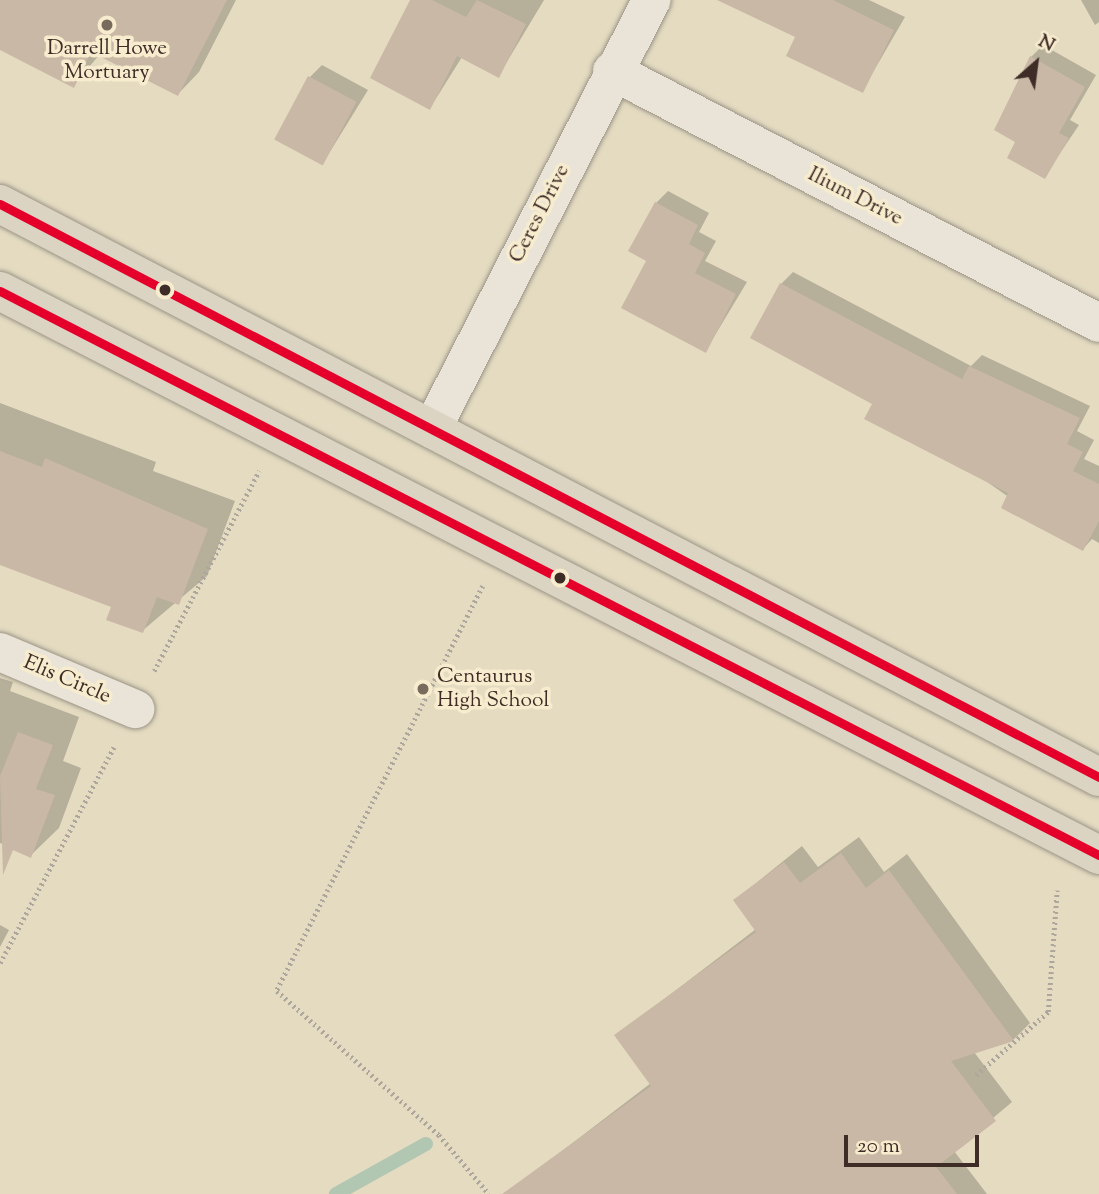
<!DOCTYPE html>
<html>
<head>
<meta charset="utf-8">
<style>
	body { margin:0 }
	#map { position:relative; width:1099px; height:1194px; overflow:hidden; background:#e4dbc1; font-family:"Sorts Mill Goudy",serif }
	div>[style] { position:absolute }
	.shadow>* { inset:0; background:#0003 }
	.stream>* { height:14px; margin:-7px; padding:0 7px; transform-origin:7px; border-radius:7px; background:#b1c7b2 }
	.building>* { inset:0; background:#cab8a6; transform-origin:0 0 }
	.path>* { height:4.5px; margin-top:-2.25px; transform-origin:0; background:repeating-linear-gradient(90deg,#aca69c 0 2px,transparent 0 5.5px) }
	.roads { filter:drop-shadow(0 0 2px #9b9486) drop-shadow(0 0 2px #9b9486) }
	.minor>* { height:38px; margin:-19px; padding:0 19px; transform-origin:19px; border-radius:19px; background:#e9e4d7 }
	.primary>* { height:38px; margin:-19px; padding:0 19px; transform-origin:19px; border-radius:19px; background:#dcd4c2 }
	.bus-1>* { height:9px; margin:-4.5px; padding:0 4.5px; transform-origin:4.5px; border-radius:4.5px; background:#e4002b }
	.dots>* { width:19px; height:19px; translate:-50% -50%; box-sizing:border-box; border:4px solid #f7ecce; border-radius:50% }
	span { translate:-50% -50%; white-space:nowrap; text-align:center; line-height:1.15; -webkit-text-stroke:7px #f7ecce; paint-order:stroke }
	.poi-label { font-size:21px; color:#3e2d27 }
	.left { translate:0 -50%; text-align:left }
	.street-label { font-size:21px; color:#3e2d27 }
	.north { position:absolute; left:1001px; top:28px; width:70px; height:70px; -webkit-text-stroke:5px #f7ecce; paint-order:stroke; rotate:28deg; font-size:19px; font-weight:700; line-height:28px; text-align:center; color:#3e2d27 }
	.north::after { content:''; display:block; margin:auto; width:24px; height:32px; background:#3e2d27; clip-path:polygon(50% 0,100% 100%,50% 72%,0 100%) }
	.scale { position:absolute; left:844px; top:1135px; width:135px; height:32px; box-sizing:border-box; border:4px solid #3e2d27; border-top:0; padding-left:9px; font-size:21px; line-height:24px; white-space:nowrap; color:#3e2d27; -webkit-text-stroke:5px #f7ecce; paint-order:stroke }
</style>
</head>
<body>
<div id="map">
	<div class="shadow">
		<div style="clip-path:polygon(0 0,236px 0,199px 72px,178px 94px,100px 54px,74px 85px,0 48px)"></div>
		<div style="clip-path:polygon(412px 0,544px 0,499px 75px,462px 57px,430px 108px)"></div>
		<div style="clip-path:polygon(760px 0,869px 0,905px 17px,862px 91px)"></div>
		<div style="clip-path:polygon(1081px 0,1099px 0,1099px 22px,1095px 25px)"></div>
		<div style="clip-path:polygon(1043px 45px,1096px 75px,1070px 120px,1079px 125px,1044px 177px,1018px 142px,1031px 57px)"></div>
		<div style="clip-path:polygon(322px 65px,368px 90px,323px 163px,310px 77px)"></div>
		<div style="clip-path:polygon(668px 191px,709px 213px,699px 232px,716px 241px,705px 261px,747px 282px,706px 350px,648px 260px,656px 203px)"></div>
		<div style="clip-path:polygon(793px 272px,971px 366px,982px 355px,1090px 406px,1077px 431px,1094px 440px,1084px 459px,1099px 466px,1099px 543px,1092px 539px,1083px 549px,874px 403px,781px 284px)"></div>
		<div style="clip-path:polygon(0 403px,156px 462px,153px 471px,235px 501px,207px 576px,142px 631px,113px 606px,0 563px)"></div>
		<div style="clip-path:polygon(0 678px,13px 682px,10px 691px,79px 717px,63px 761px,81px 768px,59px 828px,31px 855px,0 843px)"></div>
		<div style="clip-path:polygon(859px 837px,884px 872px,907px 854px,1030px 1023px,1013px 1040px,974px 1052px,1012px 1102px,954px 1151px,987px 1194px,546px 1194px,532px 1174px,651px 1083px,616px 1036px,756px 929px,735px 900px,802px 846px,818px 867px)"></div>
		<div style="clip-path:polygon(0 925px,9px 930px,0 947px)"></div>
	</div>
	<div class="stream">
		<div style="left:336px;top:1194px;width:103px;rotate:-29.1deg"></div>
	</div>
	<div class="building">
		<div style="clip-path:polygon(0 0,227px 0,178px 96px,91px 52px,74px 88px,0 50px)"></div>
		<div style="clip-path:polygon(410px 0,432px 0,466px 17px,477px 0,526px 24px,499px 78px,457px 56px,430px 110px,370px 78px)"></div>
		<div style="clip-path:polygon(717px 0,833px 0,894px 30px,863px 93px,786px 56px,795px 37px)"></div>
		<div style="clip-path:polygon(1030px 56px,1085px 87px,1059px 133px,1069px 138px,1045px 179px,1007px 158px,1015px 142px,994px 130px)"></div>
		<div style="left:308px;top:76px;width:55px;height:72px;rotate:28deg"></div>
		<div style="clip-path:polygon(655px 202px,698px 225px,689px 244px,705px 253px,695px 273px,736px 294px,706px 353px,621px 308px,646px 261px,628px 251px)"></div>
		<div style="clip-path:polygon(780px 283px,962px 379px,969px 366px,1080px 418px,1067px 444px,1083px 452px,1073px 471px,1099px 484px,1099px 521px,1083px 551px,1001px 508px,1008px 493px,864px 419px,872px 404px,750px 338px)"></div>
		<div style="clip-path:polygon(0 451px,42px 467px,45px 458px,208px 529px,179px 605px,157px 597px,143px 633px,106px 620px,111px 607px,0 565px)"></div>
		<div style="clip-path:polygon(18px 732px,53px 745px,36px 789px,55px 795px,31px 858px,13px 850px,3px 875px,0 776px)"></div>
		<div style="clip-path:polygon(841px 853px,866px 888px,889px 870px,1014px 1041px,951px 1061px,996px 1121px,936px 1167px,957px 1194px,502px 1194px,651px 1086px,614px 1035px,756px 932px,733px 900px,784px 862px,800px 883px)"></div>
	</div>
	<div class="path">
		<div style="left:483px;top:586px;width:454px;rotate:117deg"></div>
		<div style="left:277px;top:991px;width:217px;rotate:41.6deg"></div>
		<div style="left:439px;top:1135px;width:77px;rotate:49.7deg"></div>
		<div style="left:154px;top:671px;width:226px;rotate:-62.3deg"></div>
		<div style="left:0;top:963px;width:244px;rotate:-62.2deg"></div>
		<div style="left:976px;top:1075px;width:96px;rotate:-41.2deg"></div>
		<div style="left:1048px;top:1012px;width:122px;rotate:-85.8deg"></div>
	</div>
	<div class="roads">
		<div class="minor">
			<div style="left:612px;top:71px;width:548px;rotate:27.36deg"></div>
			<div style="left:432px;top:429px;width:482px;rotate:-62.9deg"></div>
			<div style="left:0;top:652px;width:147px;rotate:22.9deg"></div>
		</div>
		<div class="primary">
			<div style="left:0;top:204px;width:1239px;rotate:27.54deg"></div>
			<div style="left:0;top:291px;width:1235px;rotate:27.17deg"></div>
		</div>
	</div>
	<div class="bus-1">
		<div style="left:0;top:204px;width:1239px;rotate:27.54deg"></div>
		<div style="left:0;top:291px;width:1235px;rotate:27.17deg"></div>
	</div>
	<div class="dots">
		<div style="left:107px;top:25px;background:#786a5d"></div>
		<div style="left:165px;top:290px;background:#3e2d27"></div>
		<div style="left:560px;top:578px;background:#3e2d27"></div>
		<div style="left:423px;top:689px;background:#786a5d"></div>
	</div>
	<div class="poi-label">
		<span style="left:107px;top:61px">Darrell Howe<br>Mortuary</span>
		<span class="left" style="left:437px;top:689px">Centaurus<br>High School</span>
	</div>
	<div class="street-label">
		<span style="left:855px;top:197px;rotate:27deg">Ilium Drive</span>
		<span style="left:540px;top:214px;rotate:-63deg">Ceres Drive</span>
		<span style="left:67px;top:680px;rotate:23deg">Elis Circle</span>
	</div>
	<div class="north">N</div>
	<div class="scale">20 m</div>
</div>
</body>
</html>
